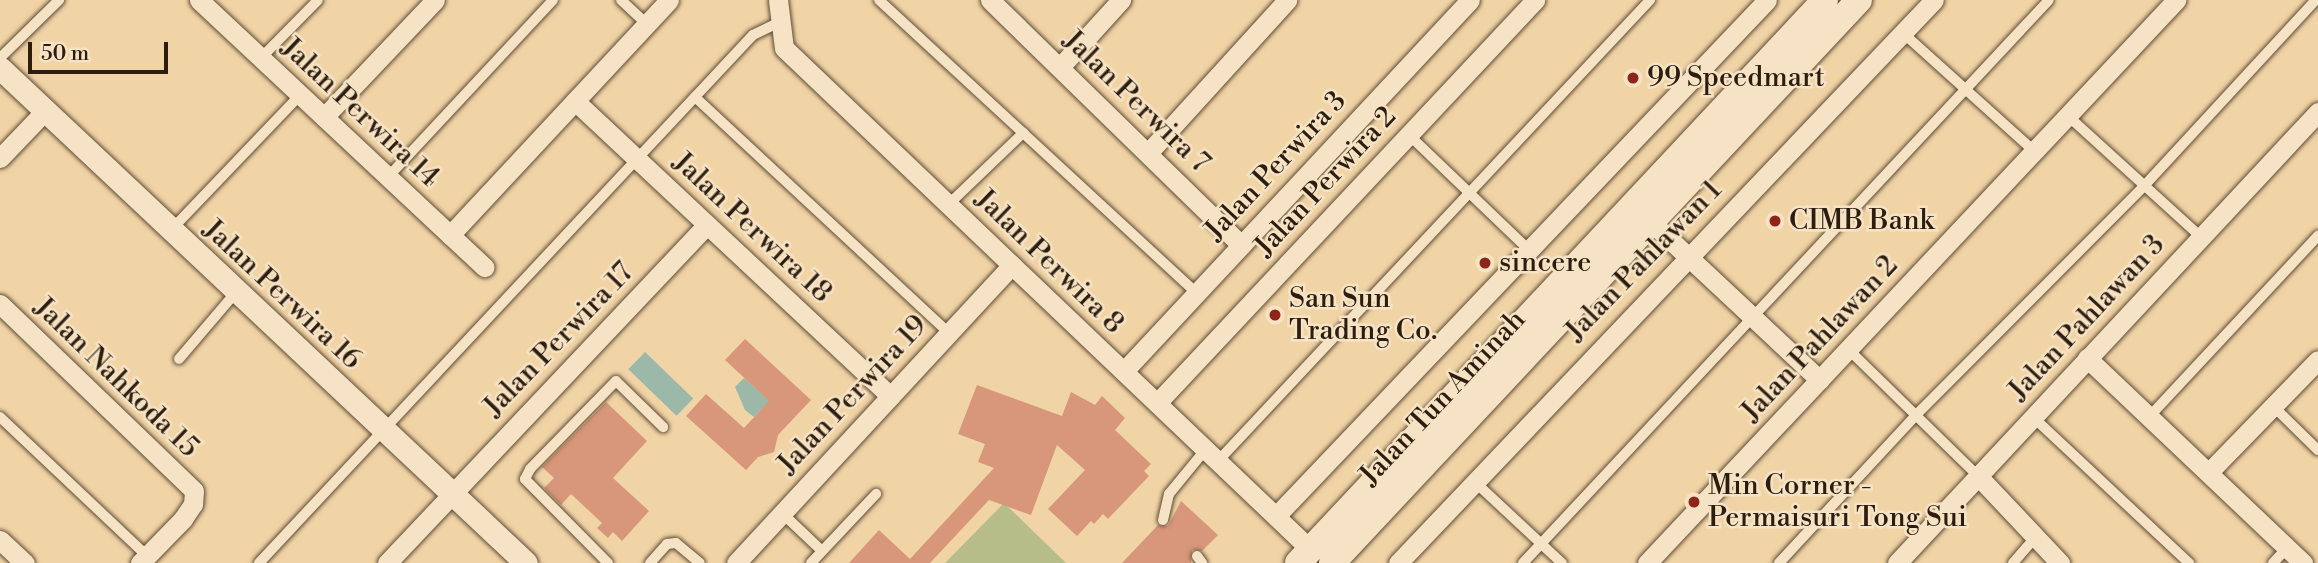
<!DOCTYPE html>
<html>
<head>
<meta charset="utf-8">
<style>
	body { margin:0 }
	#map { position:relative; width:2318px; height:563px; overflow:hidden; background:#f1d4a6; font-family:"Libre Bodoni",serif }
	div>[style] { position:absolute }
	.green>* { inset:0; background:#b7bd89 }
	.water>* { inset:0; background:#9bb8a9; transform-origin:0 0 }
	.building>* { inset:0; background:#d8967a }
	.roads { filter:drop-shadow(0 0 2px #5e4b35) drop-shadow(0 0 2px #5e4b35) }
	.service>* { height:10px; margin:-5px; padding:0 5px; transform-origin:5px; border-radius:5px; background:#f6e3c5 }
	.minor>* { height:19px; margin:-9.5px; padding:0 9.5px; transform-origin:9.5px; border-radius:9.5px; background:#f6e3c5 }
	.tertiary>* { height:23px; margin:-11.5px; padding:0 11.5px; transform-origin:11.5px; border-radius:11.5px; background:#f6e3c5 }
	.secondary>* { height:26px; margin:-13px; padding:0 13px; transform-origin:13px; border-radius:13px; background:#f6e3c5 }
	.dots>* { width:19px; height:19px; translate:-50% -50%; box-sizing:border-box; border:4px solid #f6e3c5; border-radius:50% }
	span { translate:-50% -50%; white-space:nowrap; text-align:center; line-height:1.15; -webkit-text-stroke:5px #f6e3c5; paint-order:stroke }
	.poi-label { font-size:28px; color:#2d1d0f }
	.left { translate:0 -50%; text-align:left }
	.street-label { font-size:28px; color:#2d1d0f }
	.scale { position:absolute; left:28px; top:42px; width:140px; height:32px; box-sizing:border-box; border:4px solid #2d1d0f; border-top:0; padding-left:9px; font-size:21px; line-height:24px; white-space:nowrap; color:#2d1d0f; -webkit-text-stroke:5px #f6e3c5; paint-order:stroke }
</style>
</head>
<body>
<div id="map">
	<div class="green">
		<div style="clip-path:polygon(1004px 503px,1066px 563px,945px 563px)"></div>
	</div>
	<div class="water">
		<div style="left:645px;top:352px;width:67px;height:24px;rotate:44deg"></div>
		<div style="clip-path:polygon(744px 378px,770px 401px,754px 417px,745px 410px,735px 387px)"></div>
	</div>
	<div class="building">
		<div style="clip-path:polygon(745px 339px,811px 400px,778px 435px,774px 452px,758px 457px,746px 470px,686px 416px,706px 394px,744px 428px,769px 401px,725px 360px)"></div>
		<div style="clip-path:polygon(977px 385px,1062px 416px,1071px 392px,1095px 405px,1102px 396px,1125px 418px,1115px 430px,1151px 464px,1144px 471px,1149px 476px,1108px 519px,1103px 514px,1094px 524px,1091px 521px,1077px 536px,1048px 509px,1085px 470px,1057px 445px,1031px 515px,989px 500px,930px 563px,849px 563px,879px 530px,910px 559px,994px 468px,978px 462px,985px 444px,958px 434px)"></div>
		<div style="clip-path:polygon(606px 402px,647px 441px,613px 478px,649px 511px,622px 541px,613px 532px,608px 538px,597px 528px,602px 523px,571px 494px,561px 505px,544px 488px,554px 478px,542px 467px)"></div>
		<div style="clip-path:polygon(1181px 501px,1218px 535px,1202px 551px,1192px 550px,1191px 563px,1122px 563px,1158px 525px,1168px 526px)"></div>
	</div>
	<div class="roads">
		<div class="service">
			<div style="left:621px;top:0;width:35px;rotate:43deg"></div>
			<div style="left:879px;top:0;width:432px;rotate:42.7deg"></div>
			<div style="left:1903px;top:33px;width:178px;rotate:42deg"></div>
			<div style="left:0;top:58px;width:83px;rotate:-44.5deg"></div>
			<div style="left:261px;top:58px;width:81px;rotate:-45.5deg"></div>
			<div style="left:695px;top:97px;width:347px;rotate:42.9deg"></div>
			<div style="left:2068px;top:116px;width:178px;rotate:42.3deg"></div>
			<div style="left:1409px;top:135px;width:166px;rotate:43.8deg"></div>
			<div style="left:388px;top:177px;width:242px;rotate:-47deg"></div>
			<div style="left:949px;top:204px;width:103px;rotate:-43.8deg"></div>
			<div style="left:171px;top:230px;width:187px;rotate:-46.3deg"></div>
			<div style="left:1849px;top:350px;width:180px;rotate:44.3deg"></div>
			<div style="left:179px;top:359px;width:88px;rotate:-49.6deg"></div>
			<div style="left:2273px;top:406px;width:63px;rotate:44.4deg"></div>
			<div style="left:0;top:417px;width:202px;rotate:43.4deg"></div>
			<div style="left:2033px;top:417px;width:214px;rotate:43.1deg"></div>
			<div style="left:2149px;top:417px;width:248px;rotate:-47deg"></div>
			<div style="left:1218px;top:461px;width:632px;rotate:-46.86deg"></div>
			<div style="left:1475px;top:482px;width:119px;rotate:43deg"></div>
			<div style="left:782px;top:513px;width:55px;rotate:43.5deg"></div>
			<div style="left:1163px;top:520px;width:27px;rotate:-77deg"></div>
			<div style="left:1169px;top:494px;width:58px;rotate:-50.6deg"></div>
			<div style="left:1197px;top:556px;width:9px;rotate:54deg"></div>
			<div style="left:259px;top:563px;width:723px;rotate:-46.91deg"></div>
			<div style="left:753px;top:35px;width:28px;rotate:-26deg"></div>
			<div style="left:608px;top:563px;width:118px;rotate:-134.7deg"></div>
			<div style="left:525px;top:479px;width:11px;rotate:-63deg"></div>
			<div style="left:530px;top:469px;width:123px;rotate:-45.7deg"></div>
			<div style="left:616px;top:381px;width:66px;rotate:44.4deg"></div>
			<div style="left:650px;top:563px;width:25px;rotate:-48deg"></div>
			<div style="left:667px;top:544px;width:9px;rotate:-6deg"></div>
			<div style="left:676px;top:543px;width:31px;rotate:40deg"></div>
			<div style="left:811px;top:563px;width:95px;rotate:-46.7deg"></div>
			<div style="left:1523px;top:563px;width:770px;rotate:-46.95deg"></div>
			<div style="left:1779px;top:563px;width:202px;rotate:-47.2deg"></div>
			<div style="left:1916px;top:415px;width:325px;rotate:-45.1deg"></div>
			<div style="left:2145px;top:185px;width:252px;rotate:-47.3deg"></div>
			<div style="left:2013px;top:563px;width:35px;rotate:-49deg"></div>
			<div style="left:2273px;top:563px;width:21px;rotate:-47deg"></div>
		</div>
		<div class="minor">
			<div style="left:199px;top:0;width:391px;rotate:43.1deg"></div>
			<div style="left:778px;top:0;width:48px;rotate:82.9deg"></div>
			<div style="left:784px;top:48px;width:728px;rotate:43.61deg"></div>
			<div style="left:990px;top:0;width:351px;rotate:44.3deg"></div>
			<div style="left:1060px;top:67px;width:91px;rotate:-47.7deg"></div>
			<div style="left:575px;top:101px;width:432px;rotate:43.1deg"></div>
			<div style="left:324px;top:117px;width:161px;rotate:-46.5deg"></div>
			<div style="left:1148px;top:153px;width:207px;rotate:-47.7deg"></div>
			<div style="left:0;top:158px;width:64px;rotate:-46.3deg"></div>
			<div style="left:1651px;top:222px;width:231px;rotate:43.1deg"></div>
			<div style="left:450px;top:235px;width:321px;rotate:-47deg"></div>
			<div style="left:0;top:304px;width:269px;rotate:43.9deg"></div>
			<div style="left:194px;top:491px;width:13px;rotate:94deg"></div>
			<div style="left:193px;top:504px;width:18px;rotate:124deg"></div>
			<div style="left:183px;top:519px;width:62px;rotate:134.3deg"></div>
			<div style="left:2087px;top:358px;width:298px;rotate:43.5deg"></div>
			<div style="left:1124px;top:371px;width:507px;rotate:-47deg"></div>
			<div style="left:1157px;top:403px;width:553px;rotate:-46.83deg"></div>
			<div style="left:2209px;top:472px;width:156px;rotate:-45.8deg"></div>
			<div style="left:1978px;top:476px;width:120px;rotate:46.7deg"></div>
			<div style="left:1276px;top:516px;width:712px;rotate:-46.42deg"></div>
			<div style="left:0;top:540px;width:34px;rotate:43deg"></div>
			<div style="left:387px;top:563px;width:465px;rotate:-46.6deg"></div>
			<div style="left:736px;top:563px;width:406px;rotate:-47.2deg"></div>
			<div style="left:1398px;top:563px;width:777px;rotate:-46.41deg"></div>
			<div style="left:1647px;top:563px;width:773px;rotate:-46.78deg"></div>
			<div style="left:1897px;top:563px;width:617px;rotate:-46.97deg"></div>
		</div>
		<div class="tertiary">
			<div style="left:0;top:68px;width:722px;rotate:43.26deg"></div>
		</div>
		<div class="secondary">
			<div style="left:1298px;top:563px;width:771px;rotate:-46.89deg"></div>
			<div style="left:1332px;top:563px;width:771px;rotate:-46.89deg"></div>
		</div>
	</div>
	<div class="dots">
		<div style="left:1633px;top:78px;background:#8f2418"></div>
		<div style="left:1775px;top:221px;background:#8f2418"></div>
		<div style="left:1485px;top:263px;background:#8f2418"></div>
		<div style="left:1275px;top:315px;background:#8f2418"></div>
		<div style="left:1694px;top:502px;background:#8f2418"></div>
	</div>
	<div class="poi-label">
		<span class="left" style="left:1647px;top:78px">99 Speedmart</span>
		<span class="left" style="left:1789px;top:221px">CIMB Bank</span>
		<span class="left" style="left:1499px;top:263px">sincere</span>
		<span class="left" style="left:1289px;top:315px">San Sun<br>Trading Co.</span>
		<span class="left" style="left:1708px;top:502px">Min Corner -<br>Permaisuri Tong Sui</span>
	</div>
	<div class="street-label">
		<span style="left:1136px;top:102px;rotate:44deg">Jalan Perwira 7</span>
		<span style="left:360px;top:113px;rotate:43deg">Jalan Perwira 14</span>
		<span style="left:1276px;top:166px;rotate:-47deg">Jalan Perwira 3</span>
		<span style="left:1326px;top:182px;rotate:-47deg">Jalan Perwira 2</span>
		<span style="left:752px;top:228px;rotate:43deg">Jalan Perwira 18</span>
		<span style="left:1644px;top:261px;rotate:-46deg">Jalan Pahlawan 1</span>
		<span style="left:1049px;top:262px;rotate:44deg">Jalan Perwira 8</span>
		<span style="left:282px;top:295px;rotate:43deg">Jalan Perwira 16</span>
		<span style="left:2087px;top:318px;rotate:-47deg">Jalan Pahlawan 3</span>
		<span style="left:1820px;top:339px;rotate:-47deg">Jalan Pahlawan 2</span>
		<span style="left:559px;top:340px;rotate:-46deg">Jalan Perwira 17</span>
		<span style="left:116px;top:378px;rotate:44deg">Jalan Nahkoda 15</span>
		<span style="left:853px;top:395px;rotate:-47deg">Jalan Perwira 19</span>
		<span style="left:1443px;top:398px;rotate:-47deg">Jalan Tun Aminah</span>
	</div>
	<div class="scale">50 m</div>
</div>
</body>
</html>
